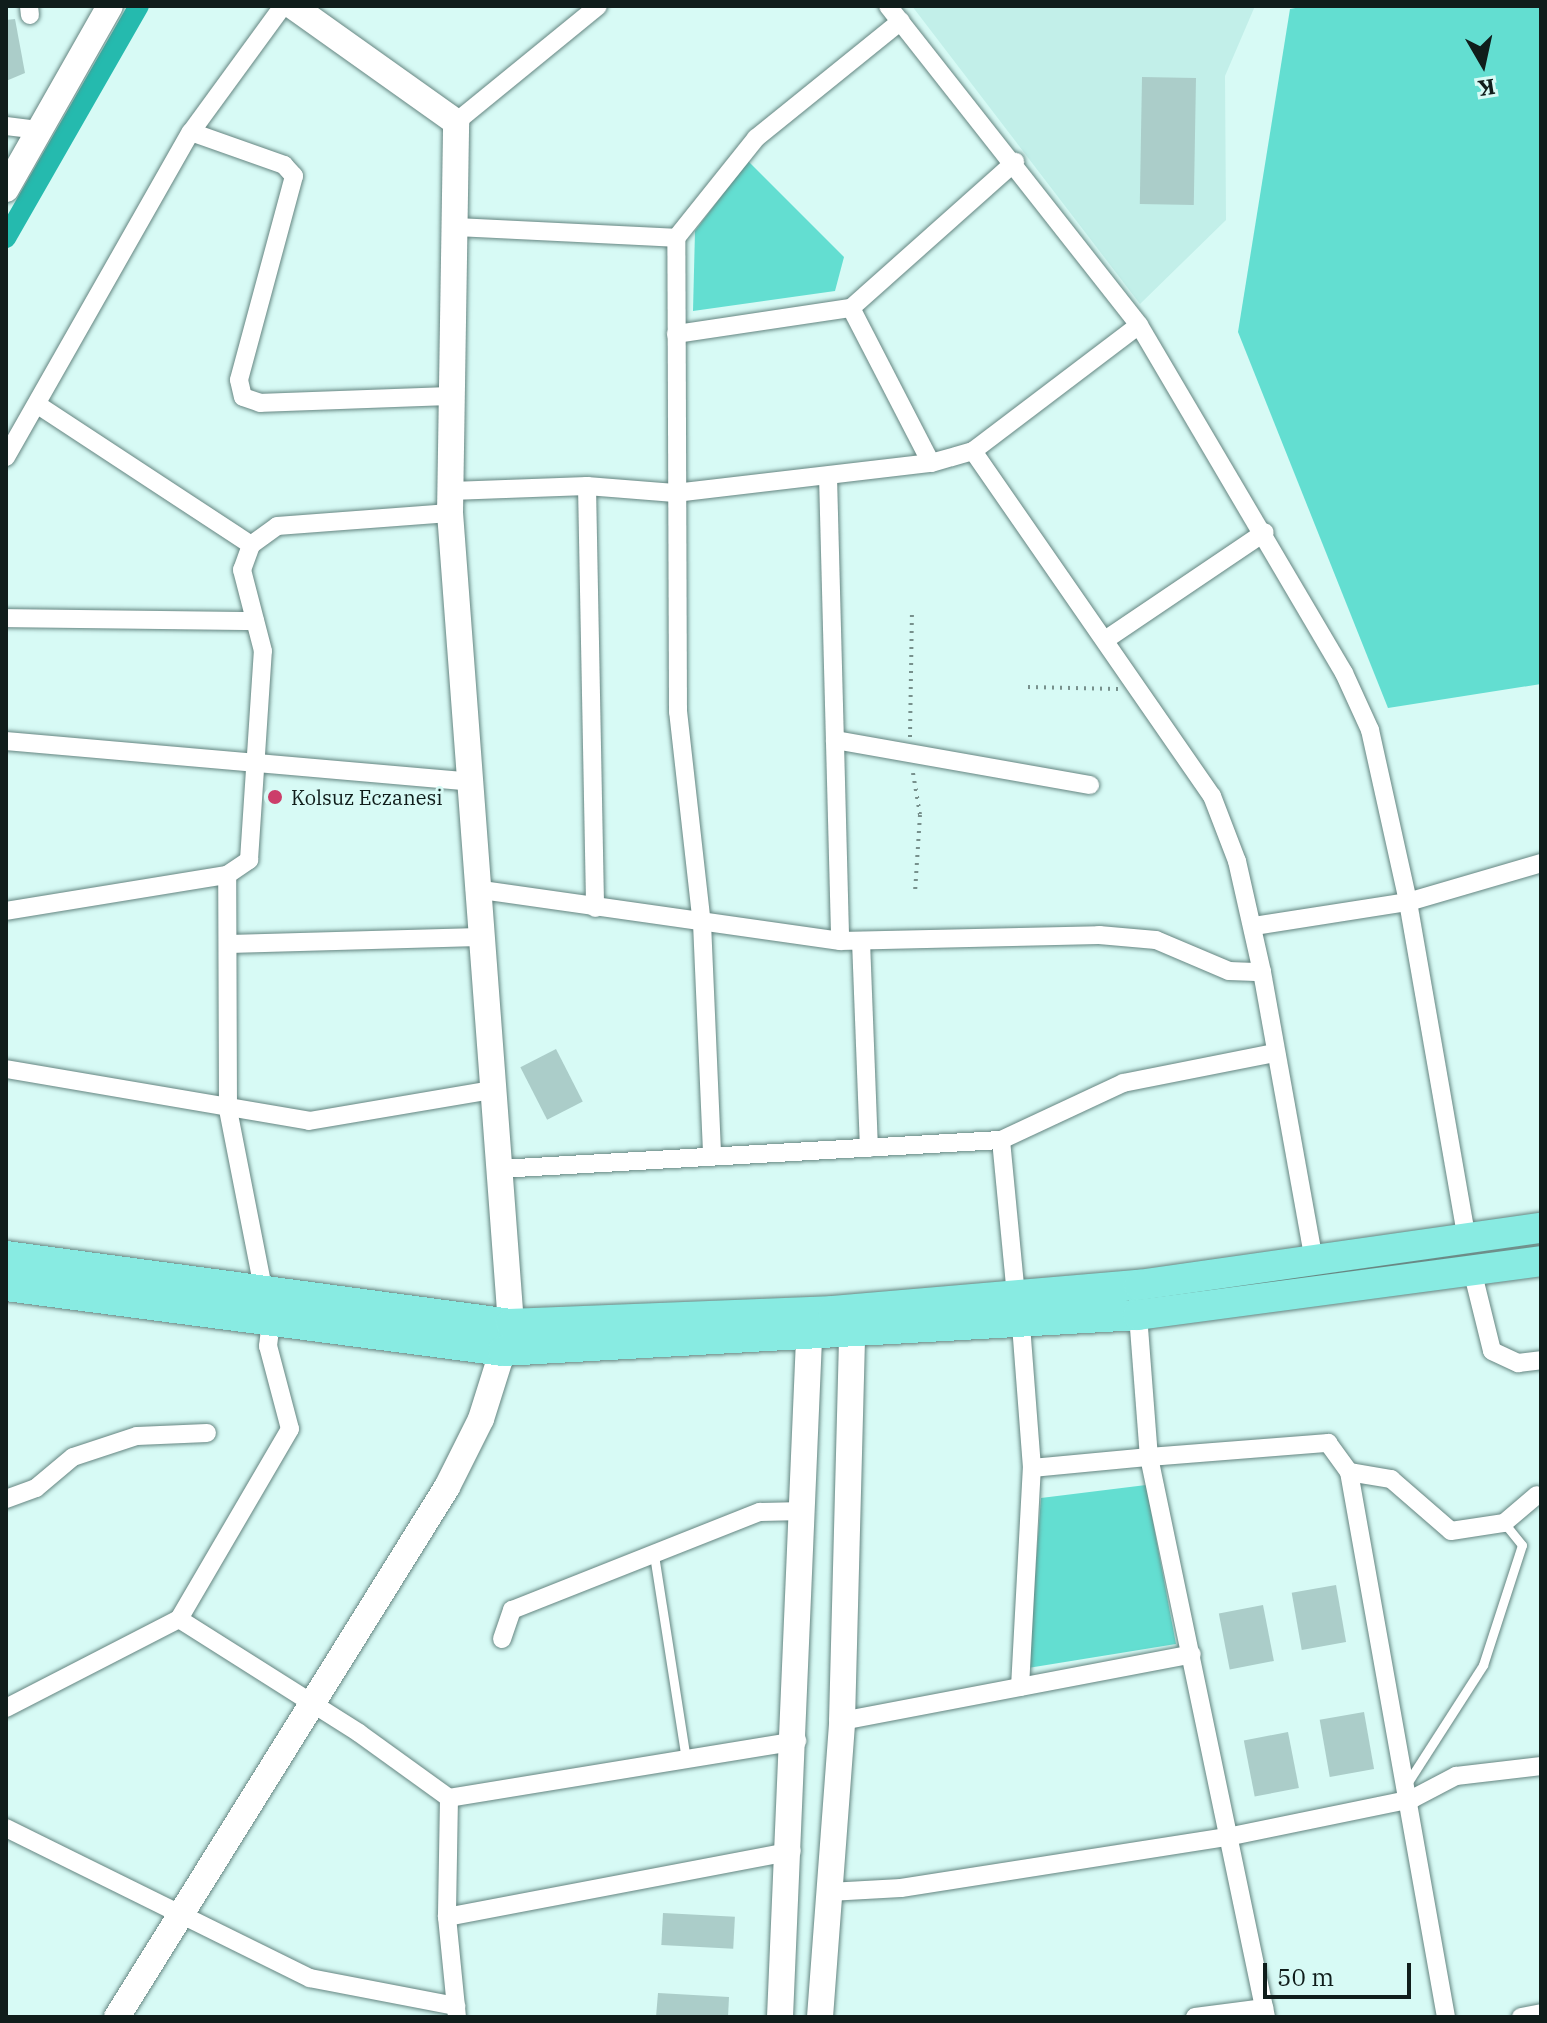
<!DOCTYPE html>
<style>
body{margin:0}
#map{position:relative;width:1547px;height:2023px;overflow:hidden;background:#d7faf5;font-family:"IBM Plex Serif",serif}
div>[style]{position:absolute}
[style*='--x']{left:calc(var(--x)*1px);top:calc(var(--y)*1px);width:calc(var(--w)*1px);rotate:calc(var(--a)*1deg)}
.built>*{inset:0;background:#c2efe9}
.green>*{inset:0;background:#63ded1}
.canal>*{height:20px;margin:-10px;padding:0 10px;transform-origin:10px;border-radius:10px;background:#25baae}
.building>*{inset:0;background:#abcdc9;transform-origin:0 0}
.path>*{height:4px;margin-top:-2px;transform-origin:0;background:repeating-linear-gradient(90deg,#77908c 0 2px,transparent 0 8px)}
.roads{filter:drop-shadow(0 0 2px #658581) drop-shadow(0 0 2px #658581)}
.lane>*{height:9px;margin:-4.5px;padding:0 4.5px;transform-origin:4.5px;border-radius:4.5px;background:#fff}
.street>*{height:18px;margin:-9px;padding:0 9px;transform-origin:9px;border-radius:9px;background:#fff}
.secondary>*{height:26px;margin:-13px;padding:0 13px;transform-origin:13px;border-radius:13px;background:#fff}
.primary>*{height:30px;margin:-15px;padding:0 15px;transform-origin:15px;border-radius:15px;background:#88ebe2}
.dots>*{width:22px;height:22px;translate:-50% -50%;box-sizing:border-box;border:4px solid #d7faf5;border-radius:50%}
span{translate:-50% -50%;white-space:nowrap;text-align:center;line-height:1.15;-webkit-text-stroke:6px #d7faf5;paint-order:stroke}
.poi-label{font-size:20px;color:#101d1b}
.left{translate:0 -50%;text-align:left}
.frame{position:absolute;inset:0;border:8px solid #101d1b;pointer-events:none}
.north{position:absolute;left:1443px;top:24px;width:80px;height:80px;-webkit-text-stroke:6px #d7faf5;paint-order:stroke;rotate:171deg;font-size:22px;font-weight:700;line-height:32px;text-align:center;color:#101d1b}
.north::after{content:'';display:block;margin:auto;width:28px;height:36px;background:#101d1b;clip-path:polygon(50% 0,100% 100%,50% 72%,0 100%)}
.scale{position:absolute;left:1263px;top:1963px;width:148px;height:36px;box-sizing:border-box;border:4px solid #101d1b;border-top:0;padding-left:10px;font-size:24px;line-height:28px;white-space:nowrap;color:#101d1b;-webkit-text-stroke:6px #d7faf5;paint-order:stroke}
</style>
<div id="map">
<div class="built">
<div style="clip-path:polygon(912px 6px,1255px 6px,1225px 76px,1226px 220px,1140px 304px)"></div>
</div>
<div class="green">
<div style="clip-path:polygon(1306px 6px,1541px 6px,1541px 684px,1388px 708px,1238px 332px,1290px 9px)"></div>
<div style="clip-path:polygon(748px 161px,844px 257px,835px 291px,693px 311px,695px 231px)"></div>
<div style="clip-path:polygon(1146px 1485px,1176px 1644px,1028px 1668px,1041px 1498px)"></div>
</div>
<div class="canal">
<div style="--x:6;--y:238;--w:267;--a:-60.2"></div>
</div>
<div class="building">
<div style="clip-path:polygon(15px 19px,25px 73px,6px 81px,6px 20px)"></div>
<div style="left:1142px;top:77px;width:54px;height:127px;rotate:1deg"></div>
<div style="left:556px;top:1049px;width:59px;height:40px;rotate:63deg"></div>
<div style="left:1336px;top:1585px;width:58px;height:45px;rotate:80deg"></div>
<div style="left:1263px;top:1605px;width:57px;height:45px;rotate:79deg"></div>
<div style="left:1364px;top:1712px;width:58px;height:45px;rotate:80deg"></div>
<div style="left:1288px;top:1732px;width:57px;height:45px;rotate:79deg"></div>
<div style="left:663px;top:1913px;width:72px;height:32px;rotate:3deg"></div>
<div style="clip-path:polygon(658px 1993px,729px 1997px,728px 2017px,656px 2017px)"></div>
</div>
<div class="path">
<div style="--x:1028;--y:687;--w:90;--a:1.3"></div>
<div style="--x:910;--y:737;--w:126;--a:-89.1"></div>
<div style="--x:913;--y:773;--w:43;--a:80.5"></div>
<div style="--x:920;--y:815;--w:78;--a:93.7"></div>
</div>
<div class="roads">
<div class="lane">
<div style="--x:654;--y:1555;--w:207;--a:81.1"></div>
<div style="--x:1408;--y:1782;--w:139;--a:-57.3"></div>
<div style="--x:1483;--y:1665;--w:126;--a:-72"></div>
<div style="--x:1522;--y:1545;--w:28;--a:-129"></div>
</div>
<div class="street">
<div style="--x:29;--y:6;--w:9;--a:84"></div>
<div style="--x:888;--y:6;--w:406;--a:51.8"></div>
<div style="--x:1139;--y:325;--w:404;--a:59.5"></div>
<div style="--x:1344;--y:673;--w:63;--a:65.5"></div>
<div style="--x:1370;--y:730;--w:176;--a:77.5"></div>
<div style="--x:1408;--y:902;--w:342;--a:80.1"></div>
<div style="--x:456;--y:122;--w:183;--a:-39.2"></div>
<div style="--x:6;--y:126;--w:34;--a:7"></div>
<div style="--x:191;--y:132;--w:99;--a:19.5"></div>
<div style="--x:284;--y:165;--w:15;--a:48"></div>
<div style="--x:294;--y:176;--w:211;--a:105.1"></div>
<div style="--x:239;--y:380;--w:17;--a:77"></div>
<div style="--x:243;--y:397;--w:18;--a:19"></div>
<div style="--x:260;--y:403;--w:194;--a:-2.1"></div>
<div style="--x:455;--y:227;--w:221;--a:2.8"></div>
<div style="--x:851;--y:308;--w:174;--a:62.7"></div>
<div style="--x:676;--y:334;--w:177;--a:-8.5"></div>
<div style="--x:851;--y:308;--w:220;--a:-41.7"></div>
<div style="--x:38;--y:405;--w:255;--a:33.3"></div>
<div style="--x:973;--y:451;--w:420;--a:55.3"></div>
<div style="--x:1212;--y:796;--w:70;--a:69"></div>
<div style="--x:1237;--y:861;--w:114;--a:77.3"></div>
<div style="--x:6;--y:457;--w:374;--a:-60.4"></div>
<div style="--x:191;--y:132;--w:156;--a:-53.9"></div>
<div style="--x:828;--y:476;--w:465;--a:88.5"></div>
<div style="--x:587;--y:486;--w:422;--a:88.9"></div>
<div style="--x:451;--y:491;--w:136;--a:-2.1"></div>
<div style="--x:587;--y:486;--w:88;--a:4.5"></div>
<div style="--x:675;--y:493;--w:258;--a:-6.7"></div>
<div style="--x:931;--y:463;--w:44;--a:-15.9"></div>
<div style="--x:973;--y:451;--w:208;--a:-37.2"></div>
<div style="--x:6;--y:618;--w:249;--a:0.7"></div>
<div style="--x:1108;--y:638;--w:189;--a:-34"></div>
<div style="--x:835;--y:740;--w:259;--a:10"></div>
<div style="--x:6;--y:741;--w:461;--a:5"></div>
<div style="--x:475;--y:889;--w:369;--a:8.1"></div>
<div style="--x:840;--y:941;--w:259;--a:-1.3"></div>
<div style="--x:1099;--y:935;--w:57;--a:5"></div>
<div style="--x:1156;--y:940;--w:79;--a:23"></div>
<div style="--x:1229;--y:971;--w:33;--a:2"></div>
<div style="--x:1262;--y:972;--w:294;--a:79.8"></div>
<div style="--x:6;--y:911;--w:224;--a:-9.3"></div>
<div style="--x:1254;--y:926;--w:156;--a:-8.9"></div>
<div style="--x:1408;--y:902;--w:139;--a:-16.3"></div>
<div style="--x:861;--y:941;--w:207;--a:87.8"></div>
<div style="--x:229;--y:944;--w:250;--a:-1.6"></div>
<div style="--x:6;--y:1069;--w:307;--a:9.7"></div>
<div style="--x:309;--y:1121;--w:186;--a:-9.6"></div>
<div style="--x:1001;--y:1140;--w:158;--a:84.5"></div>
<div style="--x:712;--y:1152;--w:227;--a:-92.5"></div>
<div style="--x:702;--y:925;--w:214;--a:-96.4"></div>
<div style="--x:678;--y:712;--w:474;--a:-90.2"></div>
<div style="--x:676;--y:238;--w:128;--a:-51.3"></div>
<div style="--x:756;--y:138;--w:186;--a:-38.9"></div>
<div style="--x:499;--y:1169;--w:503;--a:-3.31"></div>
<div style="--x:1001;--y:1140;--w:135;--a:-25"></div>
<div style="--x:1123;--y:1083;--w:155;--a:-11.2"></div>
<div style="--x:1472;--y:1270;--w:83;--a:76.1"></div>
<div style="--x:1492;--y:1351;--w:29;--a:25"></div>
<div style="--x:1518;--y:1363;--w:23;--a:-7"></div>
<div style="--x:264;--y:1293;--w:187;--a:-101.1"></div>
<div style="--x:228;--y:1109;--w:234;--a:-90.2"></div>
<div style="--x:227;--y:875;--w:27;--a:-34"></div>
<div style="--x:249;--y:860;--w:209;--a:-86.2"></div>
<div style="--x:263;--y:651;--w:84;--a:-104.5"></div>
<div style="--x:242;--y:570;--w:27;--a:-70"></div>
<div style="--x:251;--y:545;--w:32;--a:-36"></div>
<div style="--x:277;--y:526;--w:173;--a:-4.3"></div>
<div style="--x:1138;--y:1315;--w:142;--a:85.6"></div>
<div style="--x:1149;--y:1457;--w:180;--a:-4.5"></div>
<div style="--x:1328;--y:1443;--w:36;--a:54"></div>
<div style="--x:1349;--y:1472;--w:554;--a:79.91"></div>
<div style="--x:1032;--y:1468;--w:118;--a:-5.4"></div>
<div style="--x:1149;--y:1457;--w:572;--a:78.2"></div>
<div style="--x:1349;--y:1472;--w:43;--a:9.5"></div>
<div style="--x:1391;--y:1479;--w:79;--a:40.9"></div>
<div style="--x:1451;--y:1531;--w:54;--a:-8.6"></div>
<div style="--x:1504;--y:1523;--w:43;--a:-40.3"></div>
<div style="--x:6;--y:1499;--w:32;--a:-20"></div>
<div style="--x:36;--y:1488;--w:48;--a:-40"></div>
<div style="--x:73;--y:1457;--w:67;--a:-18.2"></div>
<div style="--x:137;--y:1436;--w:70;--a:-2.5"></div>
<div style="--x:179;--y:1619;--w:220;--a:-59.7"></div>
<div style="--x:290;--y:1429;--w:86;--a:-104.8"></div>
<div style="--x:268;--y:1346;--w:25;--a:-83"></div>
<div style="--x:502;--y:1639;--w:31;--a:-71"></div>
<div style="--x:512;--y:1610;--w:267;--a:-21.6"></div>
<div style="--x:760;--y:1512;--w:44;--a:-1.3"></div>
<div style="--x:1020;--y:1687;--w:219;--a:-86.9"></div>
<div style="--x:1032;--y:1468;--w:144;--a:-94.4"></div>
<div style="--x:6;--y:1708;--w:195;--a:-27.2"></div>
<div style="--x:179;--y:1619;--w:213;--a:32.3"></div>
<div style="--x:359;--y:1733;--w:111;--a:35.8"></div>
<div style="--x:449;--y:1798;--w:119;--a:91"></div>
<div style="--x:447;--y:1917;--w:100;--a:84.3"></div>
<div style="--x:842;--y:1721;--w:356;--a:-10.8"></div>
<div style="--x:449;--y:1798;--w:353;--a:-9.3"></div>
<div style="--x:6;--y:1828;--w:339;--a:26.3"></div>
<div style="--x:310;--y:1978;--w:149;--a:10.9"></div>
<div style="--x:829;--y:1892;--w:72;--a:-3.2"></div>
<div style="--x:901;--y:1888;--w:335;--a:-8.9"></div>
<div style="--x:1232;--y:1836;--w:184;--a:-11.6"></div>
<div style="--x:1412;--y:1799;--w:50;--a:-27.6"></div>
<div style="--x:1456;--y:1776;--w:86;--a:-6.7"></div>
<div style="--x:447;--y:1917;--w:351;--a:-10.8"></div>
<div style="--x:1195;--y:2017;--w:70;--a:-7.4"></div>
<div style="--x:1521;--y:2017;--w:20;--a:-11"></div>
</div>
<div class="secondary">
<div style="--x:6;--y:189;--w:210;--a:-60.4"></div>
<div style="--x:117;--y:2017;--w:624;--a:-58.09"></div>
<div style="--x:447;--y:1487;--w:76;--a:-63.4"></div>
<div style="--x:481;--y:1419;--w:100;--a:-72.5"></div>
<div style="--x:511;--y:1324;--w:813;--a:-94.3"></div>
<div style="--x:450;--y:513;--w:391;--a:-89.1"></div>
<div style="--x:456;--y:122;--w:200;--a:-144.6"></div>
<div style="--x:780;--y:2017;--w:679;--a:-87.55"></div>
<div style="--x:820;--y:2017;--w:297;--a:-85.7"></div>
<div style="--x:842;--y:1721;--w:384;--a:-88.5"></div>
</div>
<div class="primary">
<div style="--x:6;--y:1256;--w:510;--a:7.67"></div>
<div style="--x:511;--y:1324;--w:322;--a:-2.3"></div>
<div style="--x:833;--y:1311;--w:307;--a:-4.9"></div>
<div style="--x:1139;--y:1285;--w:406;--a:-8.1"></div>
<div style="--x:6;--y:1286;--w:501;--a:7.45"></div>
<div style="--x:503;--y:1351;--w:636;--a:-3.24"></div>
<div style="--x:1138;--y:1315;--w:407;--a:-7.6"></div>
</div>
</div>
<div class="dots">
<div style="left:275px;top:797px;background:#cc3e6a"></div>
</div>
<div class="poi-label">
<span class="left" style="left:291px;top:797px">Kolsuz Eczanesi</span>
</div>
<div class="frame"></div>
<div class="north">K</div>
<div class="scale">50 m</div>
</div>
